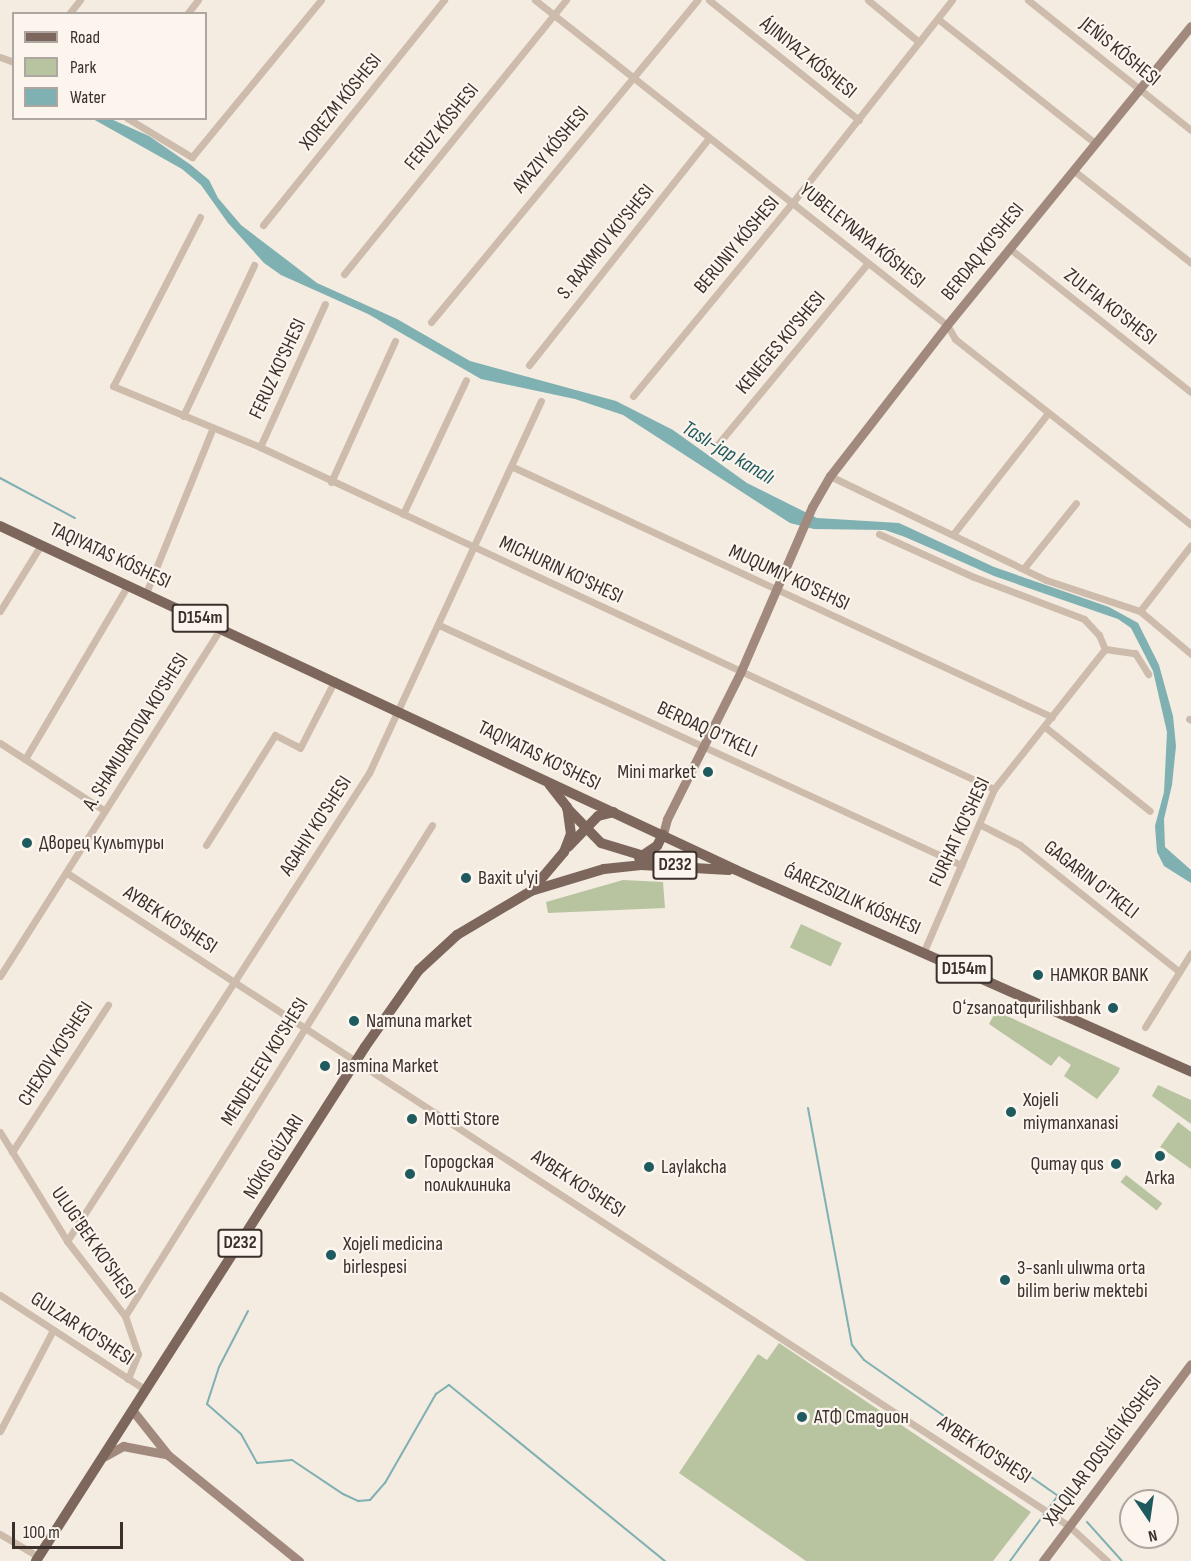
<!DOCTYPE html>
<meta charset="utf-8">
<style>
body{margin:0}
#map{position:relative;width:1191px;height:1561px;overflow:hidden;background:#f4ebe1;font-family:"Sofia Sans Condensed",sans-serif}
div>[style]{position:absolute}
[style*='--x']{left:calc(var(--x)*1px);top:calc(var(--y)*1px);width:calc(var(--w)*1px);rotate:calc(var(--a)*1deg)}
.green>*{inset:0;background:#b8c4a0;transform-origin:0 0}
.water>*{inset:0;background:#7fb0b2}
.stream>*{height:2px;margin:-1px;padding:0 1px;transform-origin:1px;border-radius:1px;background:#7fb0b2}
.street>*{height:7px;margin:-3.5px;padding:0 3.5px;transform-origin:3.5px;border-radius:3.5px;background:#cdbbac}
.secondary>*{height:9px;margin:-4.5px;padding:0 4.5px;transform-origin:4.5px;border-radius:4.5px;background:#a18a7d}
.primary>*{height:10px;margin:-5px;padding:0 5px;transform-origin:5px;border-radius:5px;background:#7d675c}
.dots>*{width:16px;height:16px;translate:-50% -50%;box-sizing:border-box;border:3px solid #fbf5ee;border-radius:50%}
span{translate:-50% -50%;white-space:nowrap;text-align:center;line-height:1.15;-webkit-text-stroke:4.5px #fbf5ee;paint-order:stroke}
.shield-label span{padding:2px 4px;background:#fbf5ee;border:2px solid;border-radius:4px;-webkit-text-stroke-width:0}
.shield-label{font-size:18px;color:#3b302b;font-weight:700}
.street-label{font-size:20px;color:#3b302b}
.poi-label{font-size:20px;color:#3b302b}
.right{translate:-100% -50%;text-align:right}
.left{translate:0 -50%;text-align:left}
.water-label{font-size:21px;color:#1f5a5e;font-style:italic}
.legend{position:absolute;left:12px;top:12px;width:195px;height:108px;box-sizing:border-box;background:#fbf5ee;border:2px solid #aea6a0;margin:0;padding:8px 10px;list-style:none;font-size:18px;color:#3b302b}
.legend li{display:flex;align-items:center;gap:12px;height:30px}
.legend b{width:30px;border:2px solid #aea6a0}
.north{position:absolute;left:1119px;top:1489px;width:60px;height:60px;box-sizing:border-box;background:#fbf5ee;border:2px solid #aea6a0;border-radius:50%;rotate:167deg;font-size:16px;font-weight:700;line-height:24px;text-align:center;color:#3b302b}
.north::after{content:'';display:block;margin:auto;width:21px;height:27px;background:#1f5a5e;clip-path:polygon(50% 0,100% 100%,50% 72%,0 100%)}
.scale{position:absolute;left:12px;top:1522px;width:111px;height:27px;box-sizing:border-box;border:3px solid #3b302b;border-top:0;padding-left:8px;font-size:18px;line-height:21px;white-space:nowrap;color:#3b302b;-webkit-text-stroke:4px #fbf5ee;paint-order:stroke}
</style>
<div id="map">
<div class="green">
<div style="clip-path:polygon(623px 880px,663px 882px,665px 908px,548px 913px,546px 902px)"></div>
<div style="left:801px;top:924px;width:45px;height:26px;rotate:25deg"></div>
<div style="clip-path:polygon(996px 1011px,1120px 1068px,1118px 1073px,1097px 1099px,1064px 1076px,1071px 1065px,1059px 1056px,1051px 1066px,989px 1024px)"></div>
<div style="clip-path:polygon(1158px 1085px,1191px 1100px,1191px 1124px,1152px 1096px)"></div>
<div style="clip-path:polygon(1178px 1122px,1191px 1132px,1191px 1169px,1160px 1147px)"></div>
<div style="left:1126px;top:1175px;width:46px;height:9px;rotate:38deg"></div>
<div style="clip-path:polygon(779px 1343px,1031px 1512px,993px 1561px,806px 1561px,679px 1473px,758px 1354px,767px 1360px)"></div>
</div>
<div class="water">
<div style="clip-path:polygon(93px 119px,111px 119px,149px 136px,191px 165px,209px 180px,218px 198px,241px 225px,317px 283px,397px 319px,470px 361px,616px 401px,673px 430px,747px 483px,817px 518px,899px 523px,994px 567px,1109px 607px,1138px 623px,1159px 665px,1173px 716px,1176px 746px,1172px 785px,1164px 819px,1165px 847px,1191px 870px,1191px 883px,1164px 866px,1157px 852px,1155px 826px,1164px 792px,1167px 732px,1153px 671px,1131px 628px,1118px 619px,994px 576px,905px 537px,885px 530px,814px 529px,790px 523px,623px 415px,575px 399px,481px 379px,368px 314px,281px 275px,264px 263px,228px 223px,201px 185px,182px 169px)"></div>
</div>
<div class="stream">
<div style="--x:0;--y:478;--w:85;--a:28.1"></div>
<div style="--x:808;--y:1108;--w:241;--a:79.5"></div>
<div style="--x:852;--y:1345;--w:19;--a:51"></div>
<div style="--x:864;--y:1360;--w:248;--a:35"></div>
<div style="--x:248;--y:1311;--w:63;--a:117.4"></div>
<div style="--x:219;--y:1367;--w:39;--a:108"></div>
<div style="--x:207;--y:1404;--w:45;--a:41.4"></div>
<div style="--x:241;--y:1434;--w:33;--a:61"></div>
<div style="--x:257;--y:1463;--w:35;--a:-5"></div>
<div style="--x:292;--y:1460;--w:61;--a:33.7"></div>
<div style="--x:343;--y:1494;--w:17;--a:25"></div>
<div style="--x:358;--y:1501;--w:12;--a:-5"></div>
<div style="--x:370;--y:1500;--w:23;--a:-49"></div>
<div style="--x:385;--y:1483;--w:103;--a:-60.2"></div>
<div style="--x:436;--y:1394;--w:16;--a:-35"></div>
<div style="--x:449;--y:1385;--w:279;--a:39.2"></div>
<div style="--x:1087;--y:1522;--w:52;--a:48.1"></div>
<div style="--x:1010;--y:1561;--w:83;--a:-53.8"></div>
</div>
<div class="street">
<div style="--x:535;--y:0;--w:525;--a:38.27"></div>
<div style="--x:947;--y:325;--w:16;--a:60"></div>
<div style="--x:955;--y:339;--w:300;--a:38.2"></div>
<div style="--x:709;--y:0;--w:192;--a:38.7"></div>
<div style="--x:868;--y:0;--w:66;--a:39.5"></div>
<div style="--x:1028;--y:0;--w:208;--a:38.6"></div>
<div style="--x:69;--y:14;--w:18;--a:-52"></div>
<div style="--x:187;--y:14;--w:18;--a:-52"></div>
<div style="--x:938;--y:19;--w:200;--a:38.3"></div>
<div style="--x:0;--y:57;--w:15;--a:20"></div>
<div style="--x:127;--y:118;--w:76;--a:31"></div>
<div style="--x:192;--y:157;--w:203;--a:-50.6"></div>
<div style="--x:1073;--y:170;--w:150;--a:38.2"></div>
<div style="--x:200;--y:217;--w:190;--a:117.2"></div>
<div style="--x:113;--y:386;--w:159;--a:22.5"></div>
<div style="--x:260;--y:447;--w:810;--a:24.98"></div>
<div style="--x:263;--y:225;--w:289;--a:-51.2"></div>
<div style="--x:1009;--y:248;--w:232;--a:38.4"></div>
<div style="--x:344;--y:274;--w:353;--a:-51"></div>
<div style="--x:431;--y:322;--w:418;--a:-50.4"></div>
<div style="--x:529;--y:365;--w:288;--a:-51.6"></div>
<div style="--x:633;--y:396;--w:251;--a:-50.5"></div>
<div style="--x:793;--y:202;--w:257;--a:-51.8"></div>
<div style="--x:183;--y:416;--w:167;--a:-64.8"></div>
<div style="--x:718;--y:444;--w:235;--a:-50.4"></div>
<div style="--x:260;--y:447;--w:157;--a:-65.6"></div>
<div style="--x:513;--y:467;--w:594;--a:24.88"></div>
<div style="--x:830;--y:476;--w:240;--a:25.7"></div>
<div style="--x:1046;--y:580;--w:99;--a:18.3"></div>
<div style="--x:1140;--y:611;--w:67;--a:40.1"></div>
<div style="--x:331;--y:482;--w:155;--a:-65.6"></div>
<div style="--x:403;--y:514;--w:148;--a:-64.8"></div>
<div style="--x:954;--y:533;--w:152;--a:-51.9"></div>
<div style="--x:879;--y:534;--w:104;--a:24.4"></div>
<div style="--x:974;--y:577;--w:118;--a:20.9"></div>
<div style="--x:1084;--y:619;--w:22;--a:47"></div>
<div style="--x:1099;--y:635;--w:15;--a:67"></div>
<div style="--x:1024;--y:568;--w:83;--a:-51.3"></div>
<div style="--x:146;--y:593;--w:176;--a:-68"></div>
<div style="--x:0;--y:611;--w:78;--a:-58.2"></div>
<div style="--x:1140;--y:611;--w:83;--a:-52.3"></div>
<div style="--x:439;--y:625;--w:575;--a:24.69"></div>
<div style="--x:1105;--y:649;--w:30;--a:8"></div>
<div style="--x:1135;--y:653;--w:25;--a:58"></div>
<div style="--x:1189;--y:719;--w:2;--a:27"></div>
<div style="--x:1045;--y:727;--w:134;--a:38.7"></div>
<div style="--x:0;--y:743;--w:125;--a:32.9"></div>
<div style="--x:25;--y:759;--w:202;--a:-59.4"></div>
<div style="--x:979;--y:824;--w:46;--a:27.1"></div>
<div style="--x:1020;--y:845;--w:201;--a:38.5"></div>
<div style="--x:206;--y:845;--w:130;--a:-57.9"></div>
<div style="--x:275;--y:735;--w:28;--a:27"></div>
<div style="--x:300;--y:748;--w:76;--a:-62.8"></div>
<div style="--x:67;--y:873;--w:1196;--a:33.09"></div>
<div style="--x:1069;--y:1526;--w:52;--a:42.6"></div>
<div style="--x:924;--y:951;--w:176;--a:-66.6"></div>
<div style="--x:994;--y:789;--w:179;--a:-51.6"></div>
<div style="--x:0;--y:976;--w:412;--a:-57.6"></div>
<div style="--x:1145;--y:1027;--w:87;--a:-58.1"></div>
<div style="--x:0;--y:1132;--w:128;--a:58.4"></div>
<div style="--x:67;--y:1241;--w:95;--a:52.3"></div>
<div style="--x:125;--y:1316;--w:40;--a:71.1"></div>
<div style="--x:138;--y:1354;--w:27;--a:112"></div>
<div style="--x:12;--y:1152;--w:176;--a:-56.9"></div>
<div style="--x:67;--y:1241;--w:557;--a:-57.17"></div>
<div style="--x:369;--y:773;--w:410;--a:-65.2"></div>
<div style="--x:0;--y:1295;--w:174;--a:33.1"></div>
<div style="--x:125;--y:1316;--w:579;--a:-57.98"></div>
<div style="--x:0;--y:1431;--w:114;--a:-62.3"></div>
<div style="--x:0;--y:1534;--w:45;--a:30.5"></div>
</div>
<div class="secondary">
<div style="--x:663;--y:834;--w:16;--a:-75"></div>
<div style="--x:667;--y:819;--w:165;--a:-63.4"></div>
<div style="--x:741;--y:671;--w:179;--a:-66.6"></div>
<div style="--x:812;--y:507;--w:36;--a:-60"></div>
<div style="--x:830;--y:476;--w:191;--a:-52.2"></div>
<div style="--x:947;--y:325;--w:386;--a:-50.8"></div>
<div style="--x:133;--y:1411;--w:56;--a:51.5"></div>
<div style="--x:168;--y:1455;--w:169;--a:39"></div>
<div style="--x:105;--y:1456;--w:21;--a:-29"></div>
<div style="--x:123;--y:1446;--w:43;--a:10.8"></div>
<div style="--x:1043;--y:1561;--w:246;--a:-53.1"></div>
</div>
<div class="primary">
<div style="--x:0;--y:526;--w:812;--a:25.05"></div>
<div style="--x:736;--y:870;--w:498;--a:23.9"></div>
<div style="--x:567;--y:808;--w:49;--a:45.8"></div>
<div style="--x:601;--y:843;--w:59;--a:16.9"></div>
<div style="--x:568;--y:847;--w:43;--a:-45.9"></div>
<div style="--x:598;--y:816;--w:16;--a:-14"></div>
<div style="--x:639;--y:858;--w:22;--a:-34"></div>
<div style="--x:657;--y:846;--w:13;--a:-63"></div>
<div style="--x:531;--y:891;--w:51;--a:-49.8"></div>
<div style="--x:564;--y:852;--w:19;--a:-69"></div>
<div style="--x:571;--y:834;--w:27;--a:-98"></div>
<div style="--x:567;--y:807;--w:29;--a:-128"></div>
<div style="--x:36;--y:1561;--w:610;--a:-57.38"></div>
<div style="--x:365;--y:1047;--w:94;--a:-55"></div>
<div style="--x:419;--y:970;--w:52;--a:-42.6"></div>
<div style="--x:457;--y:935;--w:86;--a:-30.7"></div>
<div style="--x:531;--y:891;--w:76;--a:-16.8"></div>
<div style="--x:604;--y:869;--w:37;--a:-6"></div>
<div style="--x:641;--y:865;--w:88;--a:3.3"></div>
</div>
<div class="dots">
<div style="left:708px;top:772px;background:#1f5a5e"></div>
<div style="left:27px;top:843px;background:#1f5a5e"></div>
<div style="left:466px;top:878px;background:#1f5a5e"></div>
<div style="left:1038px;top:975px;background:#1f5a5e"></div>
<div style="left:1113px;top:1008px;background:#1f5a5e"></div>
<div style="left:354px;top:1021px;background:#1f5a5e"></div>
<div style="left:325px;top:1066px;background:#1f5a5e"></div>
<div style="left:1011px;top:1112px;background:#1f5a5e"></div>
<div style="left:412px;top:1119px;background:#1f5a5e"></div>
<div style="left:1160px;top:1156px;background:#1f5a5e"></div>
<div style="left:1116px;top:1164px;background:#1f5a5e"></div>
<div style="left:649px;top:1167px;background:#1f5a5e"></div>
<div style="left:410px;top:1174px;background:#1f5a5e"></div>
<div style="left:331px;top:1255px;background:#1f5a5e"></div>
<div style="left:1005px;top:1280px;background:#1f5a5e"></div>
<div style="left:802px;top:1417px;background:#1f5a5e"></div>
</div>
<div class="shield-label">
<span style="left:200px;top:618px">D154m</span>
<span style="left:675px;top:865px">D232</span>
<span style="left:964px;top:969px">D154m</span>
<span style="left:240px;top:1243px">D232</span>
</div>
<div class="street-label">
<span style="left:1120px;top:52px;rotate:39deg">JEŃIS KÓSHESI</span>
<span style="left:808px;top:58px;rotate:39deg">ÁJINIYAZ KÓSHESI</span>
<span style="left:341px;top:102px;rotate:-51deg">XOREZM KÓSHESI</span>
<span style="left:442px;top:127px;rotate:-51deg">FERUZ KÓSHESI</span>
<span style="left:551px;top:150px;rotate:-50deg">AYAZIY KÓSHESI</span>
<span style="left:862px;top:236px;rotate:39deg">YUBELEYNAYA KÓSHESI</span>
<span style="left:606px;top:242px;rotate:-51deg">S. RAXIMOV KO'SHESI</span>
<span style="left:737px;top:245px;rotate:-50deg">BERUNIY KÓSHESI</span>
<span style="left:983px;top:252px;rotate:-51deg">BERDAQ KO'SHESI</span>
<span style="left:1110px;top:307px;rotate:38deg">ZULFIA KO'SHESI</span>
<span style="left:781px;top:343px;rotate:-50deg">KENEGES KO'SHESI</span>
<span style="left:278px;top:369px;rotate:-65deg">FERUZ KO'SHESI</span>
<span style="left:110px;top:556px;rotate:25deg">TAQIYATAS KÓSHESI</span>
<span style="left:561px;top:570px;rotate:25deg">MICHURIN KO'SHESI</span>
<span style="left:789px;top:578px;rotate:25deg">MUQUMIY KO'SEHSI</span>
<span style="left:707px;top:730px;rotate:25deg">BERDAQ O'TKELI</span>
<span style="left:136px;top:732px;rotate:-58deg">A. SHAMURATOVA KO'SHESI</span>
<span style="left:539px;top:756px;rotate:26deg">TAQIYATAS KO'SHESI</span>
<span style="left:316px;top:826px;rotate:-57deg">AGAHIY KO'SHESI</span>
<span style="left:960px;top:832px;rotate:-65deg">FURHAT KO'SHESI</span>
<span style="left:1091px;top:880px;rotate:38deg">GAGARIN O'TKELI</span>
<span style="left:852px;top:900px;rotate:24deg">ǴAREZSIZLIK KÓSHESI</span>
<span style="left:170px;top:920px;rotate:33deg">AYBEK KO'SHESI</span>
<span style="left:56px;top:1054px;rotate:-57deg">CHEXOV KO'SHESI</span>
<span style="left:265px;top:1062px;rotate:-58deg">MENDELEEV KO'SHESI</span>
<span style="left:274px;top:1157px;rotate:-58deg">NÓKIS GÚZARI</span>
<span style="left:578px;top:1184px;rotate:33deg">AYBEK KO'SHESI</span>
<span style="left:93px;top:1243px;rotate:55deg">ULUG'BEK KO'SHESI</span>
<span style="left:82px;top:1329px;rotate:33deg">GULZAR KO'SHESI</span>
<span style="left:984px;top:1450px;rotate:33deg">AYBEK KO'SHESI</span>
<span style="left:1103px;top:1451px;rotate:-53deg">XALQILAR DOSLIǴI KÓSHESI</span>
</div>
<div class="poi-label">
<span class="right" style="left:696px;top:772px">Mini market</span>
<span class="left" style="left:39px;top:843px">Дворец Культуры</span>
<span class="left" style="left:478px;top:878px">Baxit u'yi</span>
<span class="left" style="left:1050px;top:975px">HAMKOR BANK</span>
<span class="right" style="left:1101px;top:1008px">Oʻzsanoatqurilishbank</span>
<span class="left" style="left:366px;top:1021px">Namuna market</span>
<span class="left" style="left:337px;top:1066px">Jasmina Market</span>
<span class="left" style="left:1023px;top:1112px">Xojeli<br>miymanxanasi</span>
<span class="left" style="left:424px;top:1119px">Motti Store</span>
<span class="left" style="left:424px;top:1174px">Городская<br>поликлиника</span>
<span class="right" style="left:1104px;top:1164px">Qumay qus</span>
<span class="left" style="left:661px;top:1167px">Laylakcha</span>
<span style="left:1160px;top:1178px">Arka</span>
<span class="left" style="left:343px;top:1256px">Xojeli medicina<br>birlespesi</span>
<span class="left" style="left:1017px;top:1280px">3-sanlı ulıwma orta<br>bilim beriw mektebi</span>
<span class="left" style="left:814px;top:1417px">АТФ Стадион</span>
</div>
<div class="water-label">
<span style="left:728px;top:453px;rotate:31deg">Taslı-jap kanalı</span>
</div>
<ul class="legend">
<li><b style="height:8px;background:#7d675c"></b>Road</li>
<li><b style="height:16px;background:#b8c4a0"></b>Park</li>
<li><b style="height:16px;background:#7fb0b2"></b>Water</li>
</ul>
<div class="north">N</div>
<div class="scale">100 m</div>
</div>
